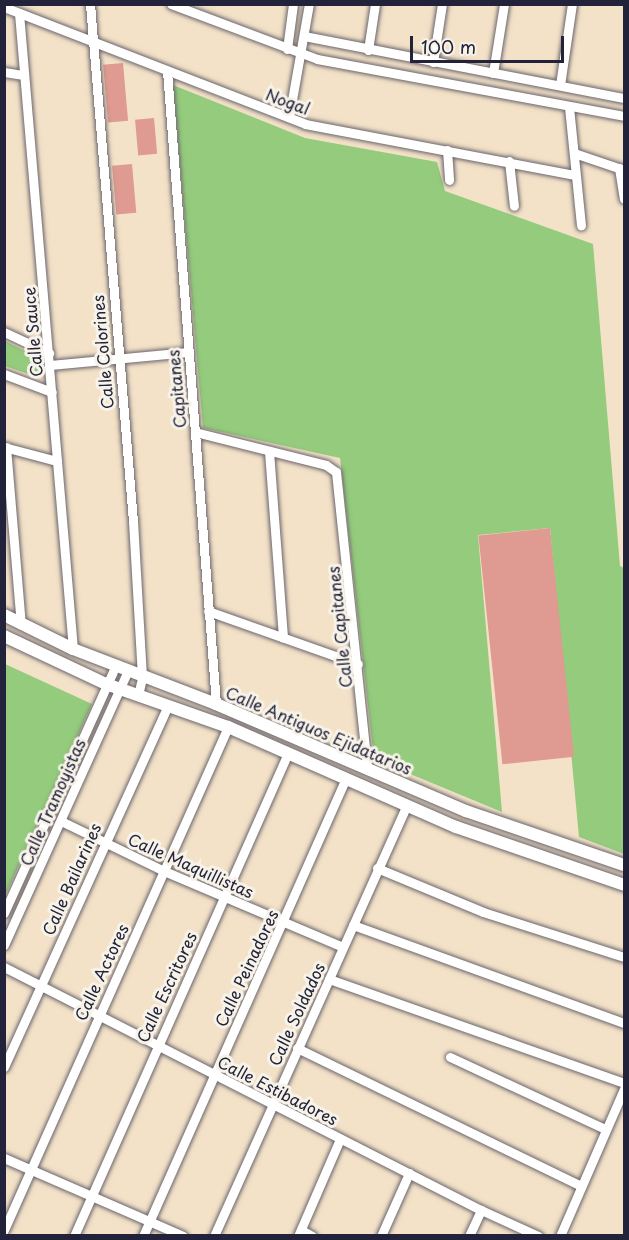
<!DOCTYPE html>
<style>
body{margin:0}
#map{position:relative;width:629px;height:1240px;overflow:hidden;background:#f3e2c8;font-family:"Playpen Sans",sans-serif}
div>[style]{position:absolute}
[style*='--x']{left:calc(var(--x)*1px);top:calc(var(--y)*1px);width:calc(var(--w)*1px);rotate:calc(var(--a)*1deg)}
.green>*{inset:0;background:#94cb7d}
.building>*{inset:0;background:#df9a91;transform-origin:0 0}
.roads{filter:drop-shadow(0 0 2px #6b656c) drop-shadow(0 0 2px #6b656c)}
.minor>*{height:9px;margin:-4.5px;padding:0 4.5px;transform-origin:4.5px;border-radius:4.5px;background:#fff}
.tertiary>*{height:12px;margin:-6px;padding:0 6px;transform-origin:6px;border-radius:6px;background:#fff}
span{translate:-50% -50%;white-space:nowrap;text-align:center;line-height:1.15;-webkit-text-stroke:6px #f7f3e8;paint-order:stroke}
.street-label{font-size:16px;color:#22223b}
.frame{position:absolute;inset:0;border:6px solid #22223b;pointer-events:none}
.scale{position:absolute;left:410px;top:36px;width:154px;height:27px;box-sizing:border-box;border:3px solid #22223b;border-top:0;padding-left:8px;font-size:18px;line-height:21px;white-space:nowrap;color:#22223b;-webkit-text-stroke:4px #f7f3e8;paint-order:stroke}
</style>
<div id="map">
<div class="green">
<div style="clip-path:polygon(173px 85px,305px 138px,437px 162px,445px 191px,593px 244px,620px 566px,624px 568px,624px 854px,579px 837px,550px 528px,478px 535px,502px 812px,374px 759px,340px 458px,203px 428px)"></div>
<div style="clip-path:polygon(5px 341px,29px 353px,40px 364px,40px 378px,5px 366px)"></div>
<div style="clip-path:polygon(5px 664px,92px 704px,5px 896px)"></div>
</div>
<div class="building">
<div style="left:123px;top:63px;width:58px;height:20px;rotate:85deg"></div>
<div style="left:154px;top:118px;width:36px;height:19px;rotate:85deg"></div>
<div style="left:132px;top:164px;width:49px;height:20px;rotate:85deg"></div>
<div style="left:550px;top:528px;width:230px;height:72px;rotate:84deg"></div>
</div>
<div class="roads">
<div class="minor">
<div style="--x:90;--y:4;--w:519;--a:85.25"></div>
<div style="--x:133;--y:521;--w:157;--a:86.7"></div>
<div style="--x:142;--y:678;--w:18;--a:103"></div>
<div style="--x:171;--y:4;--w:156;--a:20.6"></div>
<div style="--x:317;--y:59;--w:312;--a:10.5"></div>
<div style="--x:4;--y:7;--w:323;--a:21.2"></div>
<div style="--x:305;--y:124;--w:275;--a:10.7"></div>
<div style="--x:19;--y:13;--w:638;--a:85.15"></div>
<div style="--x:304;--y:36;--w:326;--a:11"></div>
<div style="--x:287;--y:49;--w:45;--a:-82.4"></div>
<div style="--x:368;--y:50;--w:47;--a:-81.3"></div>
<div style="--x:433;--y:62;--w:59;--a:-81.2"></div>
<div style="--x:167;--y:71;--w:635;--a:85.57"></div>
<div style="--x:4;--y:72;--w:20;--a:9"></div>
<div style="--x:493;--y:73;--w:70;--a:-80.9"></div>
<div style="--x:560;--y:85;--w:82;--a:-81.6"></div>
<div style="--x:569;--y:107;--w:119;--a:84.2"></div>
<div style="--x:289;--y:117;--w:115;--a:-80"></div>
<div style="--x:447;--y:150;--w:30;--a:86"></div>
<div style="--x:574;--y:153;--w:53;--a:18.8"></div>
<div style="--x:509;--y:161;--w:45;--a:83.7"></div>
<div style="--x:619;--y:168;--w:31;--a:81"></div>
<div style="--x:4;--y:332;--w:50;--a:25"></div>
<div style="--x:50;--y:365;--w:139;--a:-5.4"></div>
<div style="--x:4;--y:374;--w:51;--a:20.6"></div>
<div style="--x:195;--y:432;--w:135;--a:14.1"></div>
<div style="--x:326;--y:465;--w:12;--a:35"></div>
<div style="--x:336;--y:472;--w:299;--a:84"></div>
<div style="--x:4;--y:447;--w:55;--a:14.8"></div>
<div style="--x:6;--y:447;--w:178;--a:85.2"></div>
<div style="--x:269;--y:451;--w:187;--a:85.7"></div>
<div style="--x:208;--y:611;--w:159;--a:19.5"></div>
<div style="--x:61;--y:821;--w:114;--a:25.9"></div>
<div style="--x:164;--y:871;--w:194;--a:23"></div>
<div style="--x:377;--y:868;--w:115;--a:22.5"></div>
<div style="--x:483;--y:912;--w:148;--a:17.7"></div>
<div style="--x:4;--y:913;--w:270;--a:-65.7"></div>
<div style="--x:353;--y:925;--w:288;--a:19.9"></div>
<div style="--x:4;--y:945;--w:299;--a:-65.7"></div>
<div style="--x:4;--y:967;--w:535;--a:27"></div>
<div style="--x:481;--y:1210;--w:63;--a:24.5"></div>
<div style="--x:329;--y:979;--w:313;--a:19.4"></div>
<div style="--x:297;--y:1048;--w:316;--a:25.9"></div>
<div style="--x:450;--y:1057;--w:171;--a:24.9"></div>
<div style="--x:4;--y:1067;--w:397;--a:-65.6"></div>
<div style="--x:4;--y:1158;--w:195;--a:23.5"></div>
<div style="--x:4;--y:1230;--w:551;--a:-66"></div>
<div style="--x:301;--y:1230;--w:13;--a:29"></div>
<div style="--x:74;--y:1236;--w:528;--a:-66.1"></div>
<div style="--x:143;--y:1236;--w:501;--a:-66.1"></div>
<div style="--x:214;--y:1236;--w:471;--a:-65.9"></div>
<div style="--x:298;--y:1236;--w:106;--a:-66.6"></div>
<div style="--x:381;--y:1236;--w:69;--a:-66"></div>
<div style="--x:469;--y:1236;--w:29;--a:-65"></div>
<div style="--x:560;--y:1236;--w:160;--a:-66.5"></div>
</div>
<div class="tertiary">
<div style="--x:4;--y:615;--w:77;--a:26.2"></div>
<div style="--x:73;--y:649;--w:153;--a:21"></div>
<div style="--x:216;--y:704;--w:272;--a:23.2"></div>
<div style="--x:466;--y:811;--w:167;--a:18.9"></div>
<div style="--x:4;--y:636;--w:113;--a:25.2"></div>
<div style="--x:106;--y:684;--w:129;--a:19.4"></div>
<div style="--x:228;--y:727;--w:249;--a:23.7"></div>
<div style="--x:456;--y:827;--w:178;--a:19"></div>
</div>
</div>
<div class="street-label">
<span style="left:288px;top:101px;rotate:21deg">Nogal</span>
<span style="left:32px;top:332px;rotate:-95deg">Calle Sauce</span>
<span style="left:102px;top:352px;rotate:-95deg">Calle Colorines</span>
<span style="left:176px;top:389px;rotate:-95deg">Capitanes</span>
<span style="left:339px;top:627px;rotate:-96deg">Calle Capitanes</span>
<span style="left:319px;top:730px;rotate:23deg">Calle Antiguos Ejidatarios</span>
<span style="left:52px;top:802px;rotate:-66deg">Calle Tramoyistas</span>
<span style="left:191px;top:865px;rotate:24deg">Calle Maquillistas</span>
<span style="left:71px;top:879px;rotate:-66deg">Calle Bailarines</span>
<span style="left:246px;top:968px;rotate:-65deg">Calle Peinadores</span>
<span style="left:101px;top:972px;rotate:-65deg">Calle Actores</span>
<span style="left:166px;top:987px;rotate:-65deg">Calle Escritores</span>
<span style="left:296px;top:1014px;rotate:-65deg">Calle Soldados</span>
<span style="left:278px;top:1090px;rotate:27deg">Calle Estibadores</span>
</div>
<div class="frame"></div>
<div class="scale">100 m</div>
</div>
